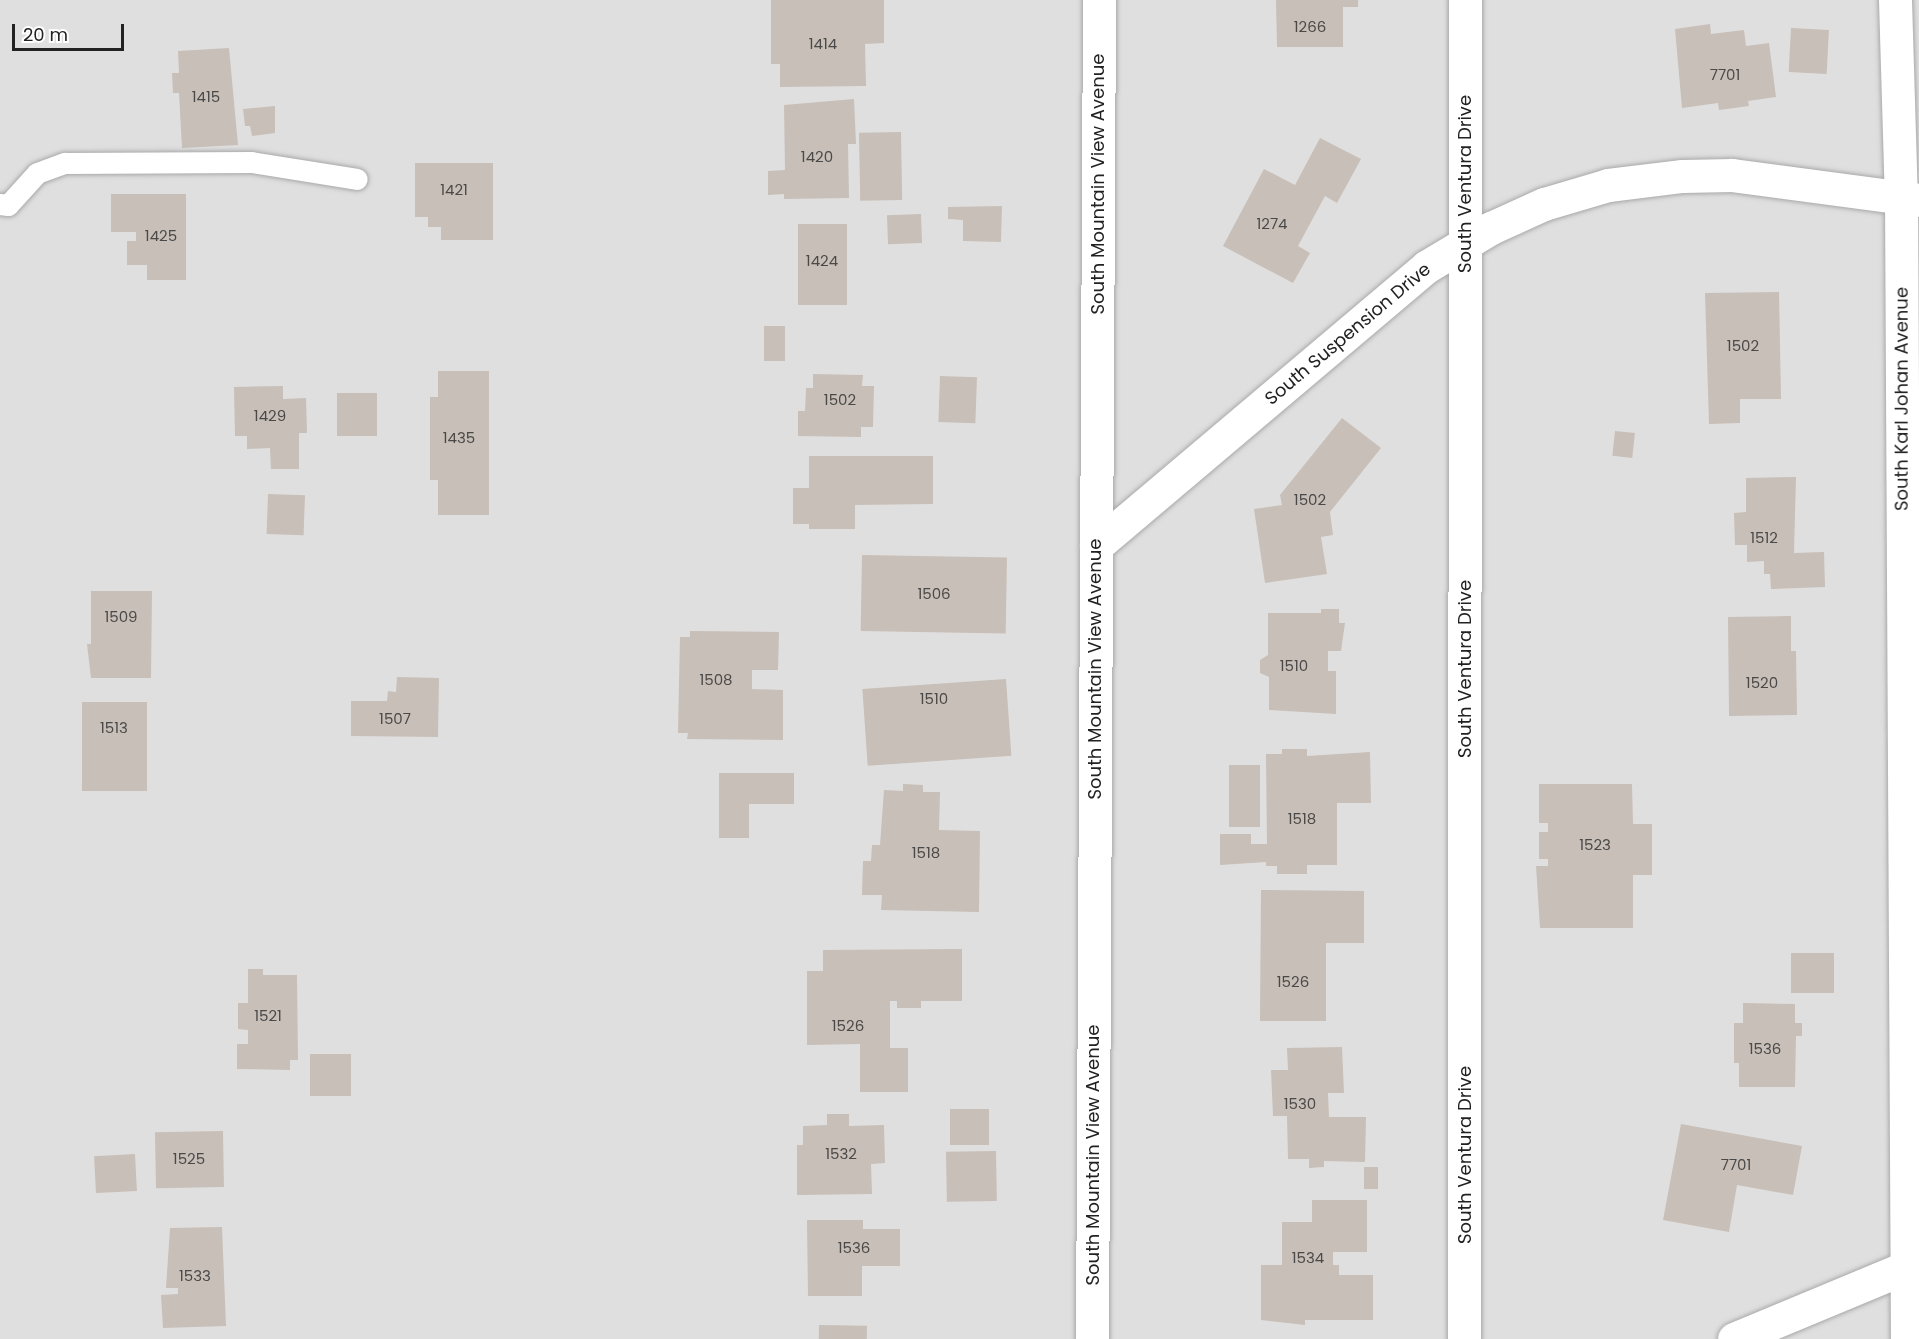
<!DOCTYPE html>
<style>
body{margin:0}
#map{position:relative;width:1919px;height:1339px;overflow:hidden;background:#f2efe9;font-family:Poppins,sans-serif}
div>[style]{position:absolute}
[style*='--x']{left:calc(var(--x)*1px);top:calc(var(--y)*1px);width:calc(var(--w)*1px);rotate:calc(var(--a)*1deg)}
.residential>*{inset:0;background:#e0dfdf;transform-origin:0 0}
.building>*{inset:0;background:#c7bfb8;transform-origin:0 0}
.roads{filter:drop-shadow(0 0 2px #a9a9a9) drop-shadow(0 0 2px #a9a9a9)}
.service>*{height:21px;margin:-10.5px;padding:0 10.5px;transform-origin:10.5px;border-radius:10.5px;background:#fff}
.minor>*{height:33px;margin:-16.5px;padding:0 16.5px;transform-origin:16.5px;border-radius:16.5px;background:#fff}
span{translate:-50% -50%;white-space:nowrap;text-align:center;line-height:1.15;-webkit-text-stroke:4.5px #fff;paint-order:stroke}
.number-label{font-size:15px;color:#4b4948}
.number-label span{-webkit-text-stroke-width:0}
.street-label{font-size:18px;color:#222}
.scale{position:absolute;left:12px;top:24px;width:112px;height:27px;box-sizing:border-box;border:3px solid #222;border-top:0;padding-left:8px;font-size:18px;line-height:21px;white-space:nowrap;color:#222;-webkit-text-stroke:4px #fff;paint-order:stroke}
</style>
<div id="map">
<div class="residential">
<div style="left:0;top:0;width:1919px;height:1339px"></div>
</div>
<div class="building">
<div style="clip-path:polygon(771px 0,884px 0,884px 43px,865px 44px,866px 86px,780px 87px,780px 64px,771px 64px)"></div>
<div style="clip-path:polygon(1276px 0,1358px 0,1358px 7px,1343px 7px,1343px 47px,1277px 47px)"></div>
<div style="clip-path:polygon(1710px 24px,1711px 34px,1744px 30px,1746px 46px,1769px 43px,1776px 97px,1748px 101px,1749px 106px,1719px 110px,1718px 103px,1682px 108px,1675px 29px)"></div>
<div style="left:1791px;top:28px;width:38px;height:44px;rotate:3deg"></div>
<div style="clip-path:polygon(229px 48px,238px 145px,182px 148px,179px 93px,173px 93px,172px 73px,179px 73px,178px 51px)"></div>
<div style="clip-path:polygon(854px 99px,856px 144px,848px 144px,849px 198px,784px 199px,784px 194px,768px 195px,768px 171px,785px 170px,784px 105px)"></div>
<div style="clip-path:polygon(275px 106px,275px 133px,252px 136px,250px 126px,245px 126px,243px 109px)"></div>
<div style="left:901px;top:132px;width:68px;height:42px;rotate:89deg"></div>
<div style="clip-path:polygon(1320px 138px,1361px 159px,1337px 203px,1325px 196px,1298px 246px,1310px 253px,1293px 283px,1223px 246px,1264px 169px,1295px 185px)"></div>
<div style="clip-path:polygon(415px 163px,493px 163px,493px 240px,441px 240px,441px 227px,428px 227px,428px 217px,415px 217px)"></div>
<div style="clip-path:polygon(111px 194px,186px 194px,186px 280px,147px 280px,147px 265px,127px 265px,127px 241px,136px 241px,136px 232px,111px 232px)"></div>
<div style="clip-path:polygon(1002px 206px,1001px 242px,963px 241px,963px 220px,948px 219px,948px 207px)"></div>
<div style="left:921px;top:214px;width:29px;height:34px;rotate:88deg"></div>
<div style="left:798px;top:224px;width:49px;height:81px"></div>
<div style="clip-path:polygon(1779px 292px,1781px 399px,1740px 399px,1740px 423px,1709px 424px,1705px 293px)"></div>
<div style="left:785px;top:326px;width:35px;height:21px;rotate:90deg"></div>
<div style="clip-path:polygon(438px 371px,489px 371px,489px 515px,438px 515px,438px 480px,430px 480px,430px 397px,438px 397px)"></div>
<div style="clip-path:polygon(813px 374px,863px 375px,862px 386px,874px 386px,873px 427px,861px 427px,861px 437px,798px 436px,798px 411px,805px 411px,806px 388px,813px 388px)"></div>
<div style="left:940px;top:376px;width:37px;height:46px;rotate:2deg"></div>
<div style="clip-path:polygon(283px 386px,283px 399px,306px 398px,307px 433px,299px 433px,299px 469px,271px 469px,270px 448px,247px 449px,247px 436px,235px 436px,234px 387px)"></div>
<div style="left:337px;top:393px;width:40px;height:43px"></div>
<div style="clip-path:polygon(1342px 418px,1381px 448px,1330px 512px,1333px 535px,1321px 537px,1327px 574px,1265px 583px,1254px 509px,1282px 505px,1280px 495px)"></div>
<div style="left:1615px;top:431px;width:20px;height:25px;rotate:6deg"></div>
<div style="clip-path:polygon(809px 456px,933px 456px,933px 504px,855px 505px,855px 529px,809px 529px,809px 524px,793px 524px,793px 488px,809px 488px)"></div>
<div style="clip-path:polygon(1796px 477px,1794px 553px,1824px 552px,1825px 587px,1771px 589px,1770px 574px,1764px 574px,1764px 561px,1747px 562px,1747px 545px,1735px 545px,1734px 513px,1746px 512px,1746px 478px)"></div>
<div style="left:268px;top:494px;width:37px;height:40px;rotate:2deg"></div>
<div style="left:862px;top:555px;width:145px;height:76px;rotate:1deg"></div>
<div style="clip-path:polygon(91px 591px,152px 591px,151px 678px,91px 678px,87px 644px,91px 644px)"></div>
<div style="clip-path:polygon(1321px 609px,1339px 609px,1339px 623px,1345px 623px,1341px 651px,1328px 651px,1328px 671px,1336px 671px,1336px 714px,1269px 710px,1269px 677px,1260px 673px,1260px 660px,1268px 655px,1268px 613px,1321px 613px)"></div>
<div style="clip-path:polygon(1791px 616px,1791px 651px,1796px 651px,1797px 715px,1729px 716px,1728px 617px)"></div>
<div style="clip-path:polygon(690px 631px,779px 632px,778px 670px,752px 670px,752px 689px,783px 690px,783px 740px,687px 739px,688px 733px,678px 733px,680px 637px,690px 637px)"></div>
<div style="clip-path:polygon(397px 677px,439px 678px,438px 737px,351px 736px,351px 701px,387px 701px,388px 691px,396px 692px)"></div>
<div style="left:1006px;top:679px;width:77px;height:144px;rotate:86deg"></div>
<div style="left:82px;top:702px;width:65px;height:89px"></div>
<div style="clip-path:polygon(1282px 749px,1307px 749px,1307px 756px,1370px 752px,1371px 803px,1337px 803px,1337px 865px,1307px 865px,1307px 874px,1277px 874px,1277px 866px,1266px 866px,1266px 862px,1220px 865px,1220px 834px,1251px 834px,1251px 844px,1267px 844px,1266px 754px,1282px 754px)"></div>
<div style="left:1229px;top:765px;width:31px;height:62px"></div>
<div style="clip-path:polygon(719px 773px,794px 773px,794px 804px,749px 804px,749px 838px,719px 838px)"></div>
<div style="clip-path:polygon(903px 784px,923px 785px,923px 792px,940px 792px,939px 830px,980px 831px,979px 912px,881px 910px,882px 895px,862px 895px,863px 861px,871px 861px,872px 845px,880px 845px,884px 790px,903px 791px)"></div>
<div style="clip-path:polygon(1539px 784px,1632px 784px,1633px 824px,1652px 824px,1652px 875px,1633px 875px,1633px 928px,1540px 928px,1536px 866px,1548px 866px,1548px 859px,1539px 859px,1539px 832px,1548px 832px,1548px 823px,1539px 823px)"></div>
<div style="clip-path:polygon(1261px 890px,1364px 891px,1364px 943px,1326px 943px,1326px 1021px,1260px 1021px)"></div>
<div style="clip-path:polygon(962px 949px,962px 1001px,921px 1001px,921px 1008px,897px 1008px,897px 1001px,890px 1001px,890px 1048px,908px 1048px,908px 1092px,860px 1092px,860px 1044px,807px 1045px,807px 971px,823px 971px,823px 950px)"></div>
<div style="left:1791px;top:953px;width:43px;height:40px"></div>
<div style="clip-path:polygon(248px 969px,263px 969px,263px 975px,297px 975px,298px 1060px,290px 1060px,290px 1070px,237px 1069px,237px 1044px,248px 1044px,248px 1030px,238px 1029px,238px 1003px,248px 1003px)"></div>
<div style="clip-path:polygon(1743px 1003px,1795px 1004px,1795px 1023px,1802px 1023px,1802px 1036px,1796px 1036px,1795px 1087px,1739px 1087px,1739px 1063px,1734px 1063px,1734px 1023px,1743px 1023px)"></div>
<div style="clip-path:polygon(1342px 1047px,1344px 1093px,1328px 1093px,1329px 1117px,1366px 1117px,1365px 1162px,1324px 1161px,1324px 1167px,1309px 1168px,1309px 1159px,1288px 1159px,1287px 1116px,1273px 1116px,1271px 1070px,1288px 1070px,1287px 1048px)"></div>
<div style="left:351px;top:1054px;width:42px;height:41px;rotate:90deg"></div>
<div style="left:989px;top:1109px;width:36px;height:39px;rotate:90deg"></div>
<div style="clip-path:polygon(827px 1114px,849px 1114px,849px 1126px,884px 1125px,885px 1163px,871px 1164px,872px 1194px,797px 1195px,797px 1145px,803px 1145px,803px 1126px,827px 1125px)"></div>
<div style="clip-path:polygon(1681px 1124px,1802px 1146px,1793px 1195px,1737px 1185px,1729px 1232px,1663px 1220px)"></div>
<div style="left:223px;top:1131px;width:56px;height:68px;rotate:89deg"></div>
<div style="left:996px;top:1151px;width:50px;height:50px;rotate:89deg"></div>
<div style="left:135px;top:1154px;width:37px;height:41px;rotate:87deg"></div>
<div style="left:1364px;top:1167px;width:14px;height:22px"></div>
<div style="clip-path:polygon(1312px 1200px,1367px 1200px,1367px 1252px,1333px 1252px,1333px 1265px,1339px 1265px,1339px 1275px,1373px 1275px,1373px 1320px,1305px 1320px,1305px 1325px,1261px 1320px,1261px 1265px,1282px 1265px,1282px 1222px,1312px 1222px)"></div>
<div style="clip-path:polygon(807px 1220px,863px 1220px,863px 1229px,900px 1229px,900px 1266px,862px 1266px,862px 1296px,808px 1296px)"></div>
<div style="clip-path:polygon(222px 1227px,226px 1326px,163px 1328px,161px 1295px,178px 1294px,178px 1288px,166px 1288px,170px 1228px)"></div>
<div style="left:819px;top:1325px;width:48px;height:14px;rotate:1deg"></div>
</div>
<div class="roads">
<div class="service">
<div style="--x:0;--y:204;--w:8;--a:7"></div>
<div style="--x:8;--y:205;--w:43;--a:-47.8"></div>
<div style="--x:37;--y:173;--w:30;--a:-20"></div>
<div style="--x:65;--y:163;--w:186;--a:-0.3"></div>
<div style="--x:251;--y:162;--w:107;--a:9.1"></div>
</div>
<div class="minor">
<div style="--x:1895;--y:0;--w:197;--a:88.3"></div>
<div style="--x:1901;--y:197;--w:1142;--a:89.7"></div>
<div style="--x:1096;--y:546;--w:432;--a:-40.2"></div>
<div style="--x:1426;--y:267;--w:76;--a:-31"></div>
<div style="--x:1491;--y:228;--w:58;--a:-24.4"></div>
<div style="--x:1544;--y:204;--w:67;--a:-16.5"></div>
<div style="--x:1608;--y:185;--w:75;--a:-6.9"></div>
<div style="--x:1682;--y:176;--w:50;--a:-1.1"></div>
<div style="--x:1732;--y:175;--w:189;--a:7.6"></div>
<div style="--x:1092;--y:1339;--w:1339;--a:-89.7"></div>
<div style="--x:1464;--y:1339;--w:1339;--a:-89.96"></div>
<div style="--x:1734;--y:1339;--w:200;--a:-22.6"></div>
</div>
</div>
<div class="number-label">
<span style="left:1310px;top:27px">1266</span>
<span style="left:823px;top:44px">1414</span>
<span style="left:1725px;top:75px">7701</span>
<span style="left:206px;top:97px">1415</span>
<span style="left:817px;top:157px">1420</span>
<span style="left:454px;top:190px">1421</span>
<span style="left:1272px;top:224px">1274</span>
<span style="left:161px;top:236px">1425</span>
<span style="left:822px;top:261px">1424</span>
<span style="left:1743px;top:346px">1502</span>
<span style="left:840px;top:400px">1502</span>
<span style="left:270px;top:416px">1429</span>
<span style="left:459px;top:438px">1435</span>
<span style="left:1310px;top:500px">1502</span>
<span style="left:1764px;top:538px">1512</span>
<span style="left:934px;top:594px">1506</span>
<span style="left:121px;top:617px">1509</span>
<span style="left:1294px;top:666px">1510</span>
<span style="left:716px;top:680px">1508</span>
<span style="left:1762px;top:683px">1520</span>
<span style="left:934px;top:699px">1510</span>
<span style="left:395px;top:719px">1507</span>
<span style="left:114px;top:728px">1513</span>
<span style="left:1302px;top:819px">1518</span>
<span style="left:1595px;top:845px">1523</span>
<span style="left:926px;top:853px">1518</span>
<span style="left:1293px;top:982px">1526</span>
<span style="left:268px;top:1016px">1521</span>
<span style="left:848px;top:1026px">1526</span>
<span style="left:1765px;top:1049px">1536</span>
<span style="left:1300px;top:1104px">1530</span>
<span style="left:841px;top:1154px">1532</span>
<span style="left:189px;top:1159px">1525</span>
<span style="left:1736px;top:1165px">7701</span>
<span style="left:854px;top:1248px">1536</span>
<span style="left:1308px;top:1258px">1534</span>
<span style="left:195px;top:1276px">1533</span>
</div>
<div class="street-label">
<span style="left:1098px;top:184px;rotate:-90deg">South Mountain View Avenue</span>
<span style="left:1465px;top:184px;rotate:-90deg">South Ventura Drive</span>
<span style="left:1348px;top:334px;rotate:-40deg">South Suspension Drive</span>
<span style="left:1902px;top:399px;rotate:-90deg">South Karl Johan Avenue</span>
<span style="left:1095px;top:669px;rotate:-90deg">South Mountain View Avenue</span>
<span style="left:1465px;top:669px;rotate:-90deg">South Ventura Drive</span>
<span style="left:1093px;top:1155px;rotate:-90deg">South Mountain View Avenue</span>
<span style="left:1465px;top:1155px;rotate:-90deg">South Ventura Drive</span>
</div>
<div class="scale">20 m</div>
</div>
